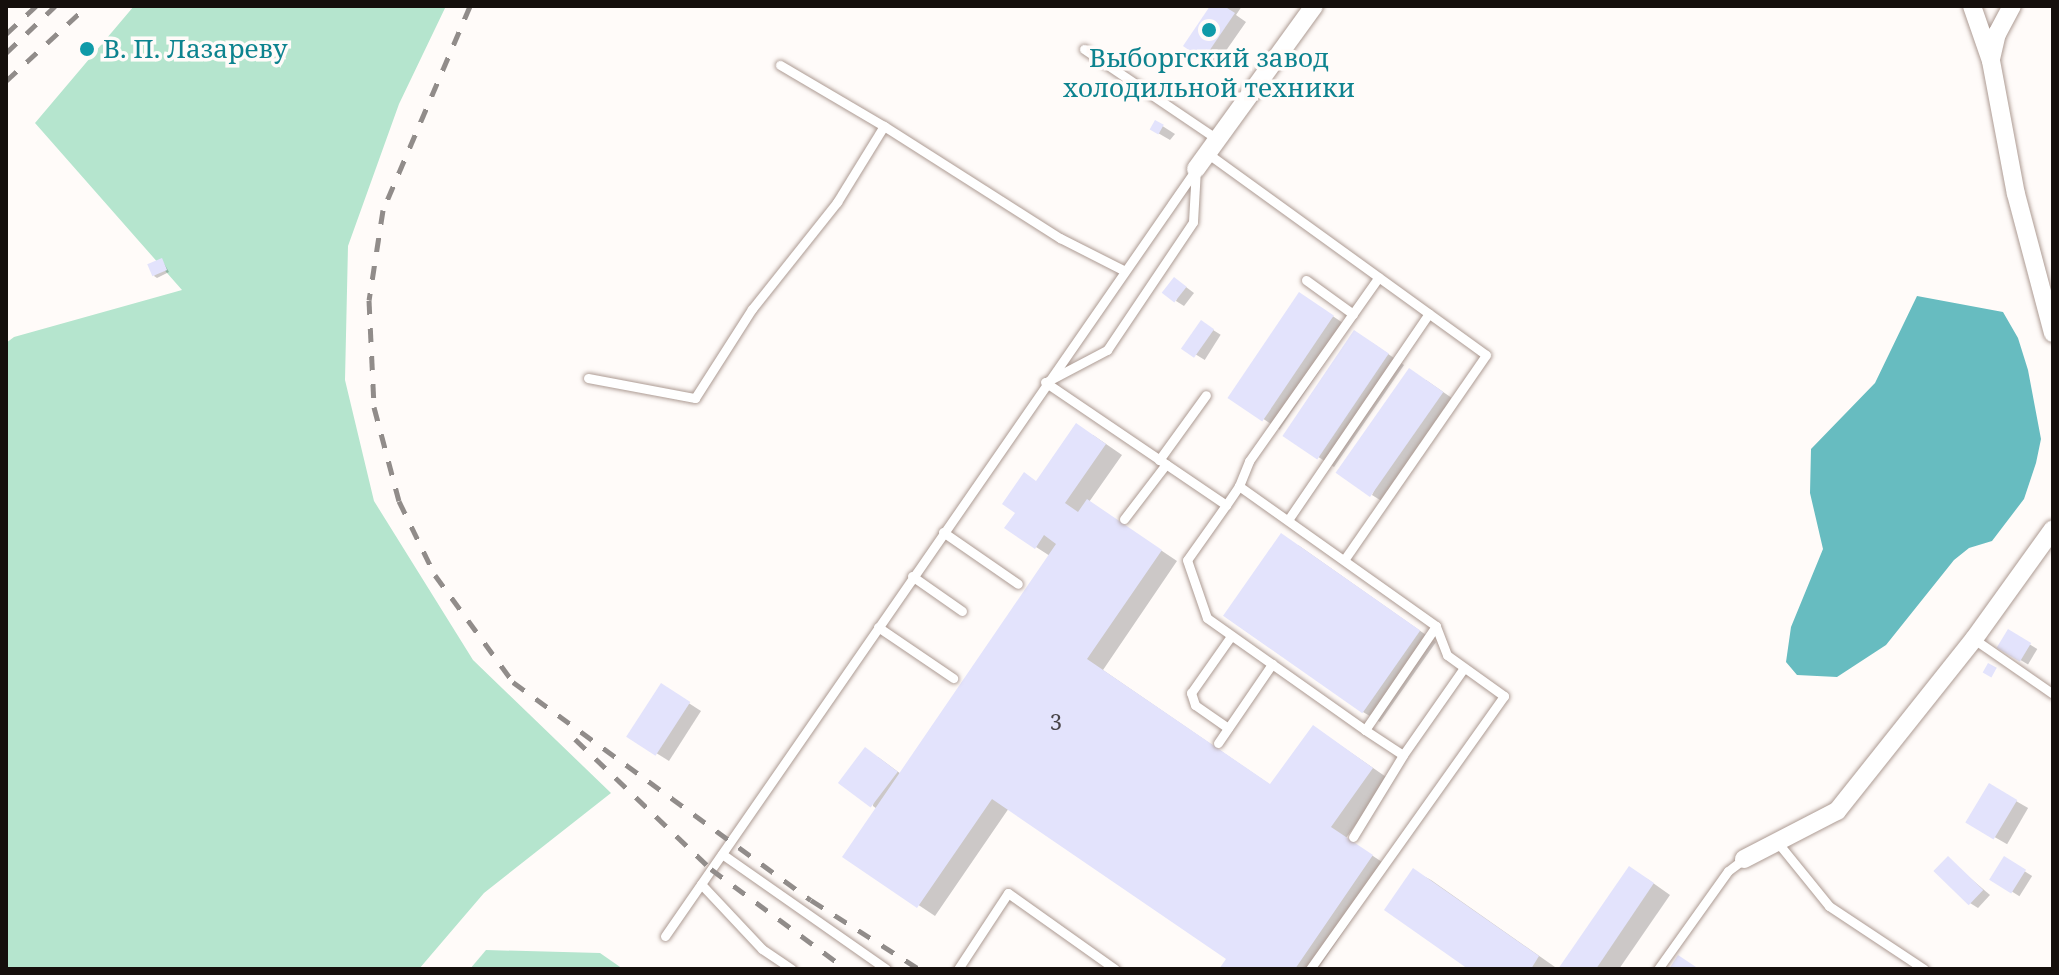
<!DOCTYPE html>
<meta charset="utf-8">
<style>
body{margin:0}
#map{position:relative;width:2059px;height:975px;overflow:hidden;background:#fffbf9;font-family:"Noto Serif",serif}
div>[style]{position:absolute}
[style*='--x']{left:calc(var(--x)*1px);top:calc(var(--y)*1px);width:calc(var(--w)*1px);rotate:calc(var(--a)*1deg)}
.green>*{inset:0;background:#b5e5ce}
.water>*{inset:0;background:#67bcc0}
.shadow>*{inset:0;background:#0003;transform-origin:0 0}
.building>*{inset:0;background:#e3e3fc;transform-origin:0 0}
.roads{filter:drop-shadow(0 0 2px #ad9b93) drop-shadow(0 0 2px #ad9b93)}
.lane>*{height:9px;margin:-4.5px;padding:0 4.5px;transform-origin:4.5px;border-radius:4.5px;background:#fff}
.street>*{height:18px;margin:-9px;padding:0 9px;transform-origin:9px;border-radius:9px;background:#fff}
.rail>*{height:5px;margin-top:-2.5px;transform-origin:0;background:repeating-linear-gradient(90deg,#918c8a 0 14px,transparent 0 28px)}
.dots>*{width:22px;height:22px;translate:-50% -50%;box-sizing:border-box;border:4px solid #fffbf9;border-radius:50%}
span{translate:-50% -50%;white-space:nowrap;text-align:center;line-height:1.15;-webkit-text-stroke:7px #fffbf9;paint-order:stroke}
.number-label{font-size:22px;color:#484448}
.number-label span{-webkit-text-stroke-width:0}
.culture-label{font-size:26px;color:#0d838f}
.left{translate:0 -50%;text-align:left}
.frame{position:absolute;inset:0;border:8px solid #150f0c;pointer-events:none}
</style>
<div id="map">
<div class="green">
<div style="clip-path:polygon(134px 6px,446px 6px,399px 104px,348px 246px,345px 380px,374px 501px,473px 660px,611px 793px,484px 893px,419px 969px,6px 969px,6px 343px,14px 337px,182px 290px,35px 123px)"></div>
<div style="clip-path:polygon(486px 950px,600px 953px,623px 969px,470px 969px)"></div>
</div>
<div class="water">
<div style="clip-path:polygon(1917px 296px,2003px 312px,2018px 338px,2028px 370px,2041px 439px,2036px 463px,2024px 499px,1992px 541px,1969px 548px,1954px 560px,1886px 645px,1837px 677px,1797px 675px,1786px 662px,1791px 627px,1823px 549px,1810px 493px,1811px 449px,1875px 383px)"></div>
</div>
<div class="shadow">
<div style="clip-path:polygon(1213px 6px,1242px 6px,1236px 15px,1246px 22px,1216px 65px,1204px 58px)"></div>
<div style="clip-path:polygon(1156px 122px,1175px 134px,1170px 140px,1158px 133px)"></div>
<div style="clip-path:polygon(162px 260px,169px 272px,157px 278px,154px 276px)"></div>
<div style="clip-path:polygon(1182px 284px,1194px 293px,1184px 306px,1176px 301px)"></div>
<div style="left:1300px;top:294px;width:59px;height:124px;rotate:34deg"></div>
<div style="left:1202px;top:323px;width:22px;height:30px;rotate:32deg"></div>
<div style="clip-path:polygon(1371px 342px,1404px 365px,1334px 467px,1284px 435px)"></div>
<div style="clip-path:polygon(1426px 380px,1459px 403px,1388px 505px,1372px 495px)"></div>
<div style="clip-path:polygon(1093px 435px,1122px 455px,1089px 502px,1177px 561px,1103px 670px,1272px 786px,1314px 727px,1389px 779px,1346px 838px,1388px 866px,1318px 969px,1221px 969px,1228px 959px,1009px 808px,935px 916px,845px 856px,877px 809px,873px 806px,878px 757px,901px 774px,1050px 556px,1036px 547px,1038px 483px)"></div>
<div style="clip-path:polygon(1298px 545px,1436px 642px,1380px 722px,1363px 712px)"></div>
<div style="left:2009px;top:632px;width:33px;height:18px;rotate:31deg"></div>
<div style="clip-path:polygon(673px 693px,701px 711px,669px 761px,629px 736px)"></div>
<div style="left:1990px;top:786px;width:44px;height:42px;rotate:30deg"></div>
<div style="clip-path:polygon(1948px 859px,1990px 895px,1978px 908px,1970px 903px)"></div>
<div style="left:2005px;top:859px;width:32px;height:24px;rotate:32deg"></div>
<div style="clip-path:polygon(1414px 871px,1431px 880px,1555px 967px,1472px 969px)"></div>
<div style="clip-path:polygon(1646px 878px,1670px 895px,1619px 969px,1561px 969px)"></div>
</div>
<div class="building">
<div style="clip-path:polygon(1210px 6px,1224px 6px,1235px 13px,1203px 60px,1183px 46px)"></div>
<div style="left:1155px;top:120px;width:10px;height:11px;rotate:29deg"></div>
<div style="left:162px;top:258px;width:13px;height:16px;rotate:67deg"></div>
<div style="left:1174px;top:277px;width:16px;height:20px;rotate:38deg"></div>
<div style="left:1299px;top:292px;width:42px;height:128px;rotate:34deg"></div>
<div style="left:1201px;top:320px;width:16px;height:35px;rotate:35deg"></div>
<div style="left:1354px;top:330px;width:42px;height:128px;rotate:34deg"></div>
<div style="left:1409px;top:368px;width:42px;height:128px;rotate:35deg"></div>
<div style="clip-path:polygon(1076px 423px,1106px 444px,1065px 503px,1078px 512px,1087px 499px,1162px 550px,1087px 659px,1270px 784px,1313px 725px,1373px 768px,1331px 827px,1373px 855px,1295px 969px,1219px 969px,1226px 959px,992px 799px,917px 908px,842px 857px,1056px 544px,1044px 535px,1035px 549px,1004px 528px,1015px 513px,1002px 504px,1024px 472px,1036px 481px)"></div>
<div style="left:1281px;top:533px;width:170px;height:101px;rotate:35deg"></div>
<div style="left:2008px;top:629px;width:27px;height:22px;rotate:31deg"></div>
<div style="left:1988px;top:663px;width:10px;height:11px;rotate:29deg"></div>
<div style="left:661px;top:683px;width:35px;height:64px;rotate:33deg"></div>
<div style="left:865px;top:747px;width:41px;height:45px;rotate:37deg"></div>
<div style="left:1989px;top:783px;width:33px;height:46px;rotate:31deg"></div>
<div style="left:1948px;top:856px;width:49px;height:21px;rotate:44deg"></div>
<div style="left:2004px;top:856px;width:26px;height:28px;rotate:32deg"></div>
<div style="clip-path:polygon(1629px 866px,1654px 883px,1596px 969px,1558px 969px)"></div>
<div style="clip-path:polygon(1413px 868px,1539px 956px,1531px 969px,1468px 969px,1384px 910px)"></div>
<div style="clip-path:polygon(1678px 955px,1699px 969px,1669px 969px)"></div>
</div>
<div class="roads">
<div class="lane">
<div style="--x:1084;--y:49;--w:161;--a:34.1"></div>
<div style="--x:780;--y:65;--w:121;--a:30.4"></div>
<div style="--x:884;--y:126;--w:209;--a:32.5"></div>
<div style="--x:1060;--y:238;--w:71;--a:26.9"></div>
<div style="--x:1207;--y:153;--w:344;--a:35.9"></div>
<div style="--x:1486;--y:355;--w:249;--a:124.7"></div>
<div style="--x:1306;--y:280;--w:58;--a:35.9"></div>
<div style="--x:588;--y:378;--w:109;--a:10.6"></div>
<div style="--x:695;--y:398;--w:106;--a:-57.4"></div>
<div style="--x:752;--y:309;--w:137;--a:-51.5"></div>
<div style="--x:837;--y:202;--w:89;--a:-58.3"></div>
<div style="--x:1048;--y:381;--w:67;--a:-27.7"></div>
<div style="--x:1107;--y:350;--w:154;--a:-56.1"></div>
<div style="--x:1193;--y:222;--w:53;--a:-86.8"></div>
<div style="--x:1045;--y:382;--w:219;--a:34.2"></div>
<div style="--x:1226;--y:505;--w:67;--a:125.3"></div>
<div style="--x:1187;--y:560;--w:61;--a:71"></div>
<div style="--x:1207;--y:618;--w:194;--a:35.3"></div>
<div style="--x:1365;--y:730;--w:126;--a:-55.7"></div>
<div style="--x:1436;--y:626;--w:242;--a:-144.6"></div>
<div style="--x:1239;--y:486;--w:23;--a:124"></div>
<div style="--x:1159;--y:460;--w:80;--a:-54.1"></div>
<div style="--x:1239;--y:486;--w:27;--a:-68"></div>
<div style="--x:1249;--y:461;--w:225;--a:-54.8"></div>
<div style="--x:1124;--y:519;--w:69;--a:-52.6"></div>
<div style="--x:1288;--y:520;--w:250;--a:-55.7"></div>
<div style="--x:943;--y:532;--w:91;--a:34.7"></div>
<div style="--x:912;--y:576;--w:61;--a:35"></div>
<div style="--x:878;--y:627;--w:91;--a:34.2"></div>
<div style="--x:1974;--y:639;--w:96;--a:34.8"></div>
<div style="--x:1228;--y:728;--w:40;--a:-145.1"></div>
<div style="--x:1195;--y:705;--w:13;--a:-108"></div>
<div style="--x:1191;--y:693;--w:70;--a:-54.9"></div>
<div style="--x:1365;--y:730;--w:45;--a:33.3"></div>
<div style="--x:1403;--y:755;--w:106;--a:-55"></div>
<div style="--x:1218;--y:743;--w:96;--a:-55.6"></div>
<div style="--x:1353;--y:837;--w:96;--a:-58.6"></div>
<div style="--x:1778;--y:843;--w:81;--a:51"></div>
<div style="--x:1829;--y:906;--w:114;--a:33.6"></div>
<div style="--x:722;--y:854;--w:200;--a:35"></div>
<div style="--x:701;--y:884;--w:89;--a:46.8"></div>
<div style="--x:762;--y:949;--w:36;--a:34"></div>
<div style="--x:665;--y:936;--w:933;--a:-55.3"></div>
<div style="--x:958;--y:969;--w:91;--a:-56.7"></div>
<div style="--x:1008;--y:893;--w:131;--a:35.4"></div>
<div style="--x:1310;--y:969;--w:335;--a:-54.6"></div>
<div style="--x:1504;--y:696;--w:70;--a:-144.3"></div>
<div style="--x:1447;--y:655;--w:31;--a:-111"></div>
<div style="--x:1658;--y:969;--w:120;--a:-54.5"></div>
<div style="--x:1728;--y:871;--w:20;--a:-37"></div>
</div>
<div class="street">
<div style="--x:1972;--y:6;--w:58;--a:70.9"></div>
<div style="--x:1991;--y:61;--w:135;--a:79.4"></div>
<div style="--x:2016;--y:194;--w:144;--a:75.1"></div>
<div style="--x:1991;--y:59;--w:26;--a:-77"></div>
<div style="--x:1997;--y:34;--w:32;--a:-62"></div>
<div style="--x:1196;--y:169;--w:201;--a:-54.1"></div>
<div style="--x:1744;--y:859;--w:105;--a:-27.3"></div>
<div style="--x:1837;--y:811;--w:220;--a:-51.5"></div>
<div style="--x:1974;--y:639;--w:135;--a:-54.3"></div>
</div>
</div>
<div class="rail">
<div style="--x:470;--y:6;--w:222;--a:113.1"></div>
<div style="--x:383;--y:210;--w:91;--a:98.8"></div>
<div style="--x:369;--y:300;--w:107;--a:87.3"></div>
<div style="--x:374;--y:407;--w:97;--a:75.1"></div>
<div style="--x:399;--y:501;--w:82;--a:64.1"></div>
<div style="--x:435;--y:575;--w:132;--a:53.9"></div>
<div style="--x:513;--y:682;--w:369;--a:36.2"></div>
<div style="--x:811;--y:900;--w:128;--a:32.6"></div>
<div style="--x:6;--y:34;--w:41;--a:-43"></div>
<div style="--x:6;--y:53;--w:68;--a:-43.8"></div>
<div style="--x:6;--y:81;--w:110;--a:-42.8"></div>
<div style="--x:575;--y:739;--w:188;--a:43.7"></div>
<div style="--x:711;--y:869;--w:168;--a:36.5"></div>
</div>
<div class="dots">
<div style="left:1209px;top:30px;background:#0f9aa8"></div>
<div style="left:87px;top:49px;background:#0f9aa8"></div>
</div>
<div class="number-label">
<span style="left:1056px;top:722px">3</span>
</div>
<div class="culture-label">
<span class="left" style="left:103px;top:49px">В. П. Лазареву</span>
<span style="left:1209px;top:73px">Выборгский завод<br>холодильной техники</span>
</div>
<div class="frame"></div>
</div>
